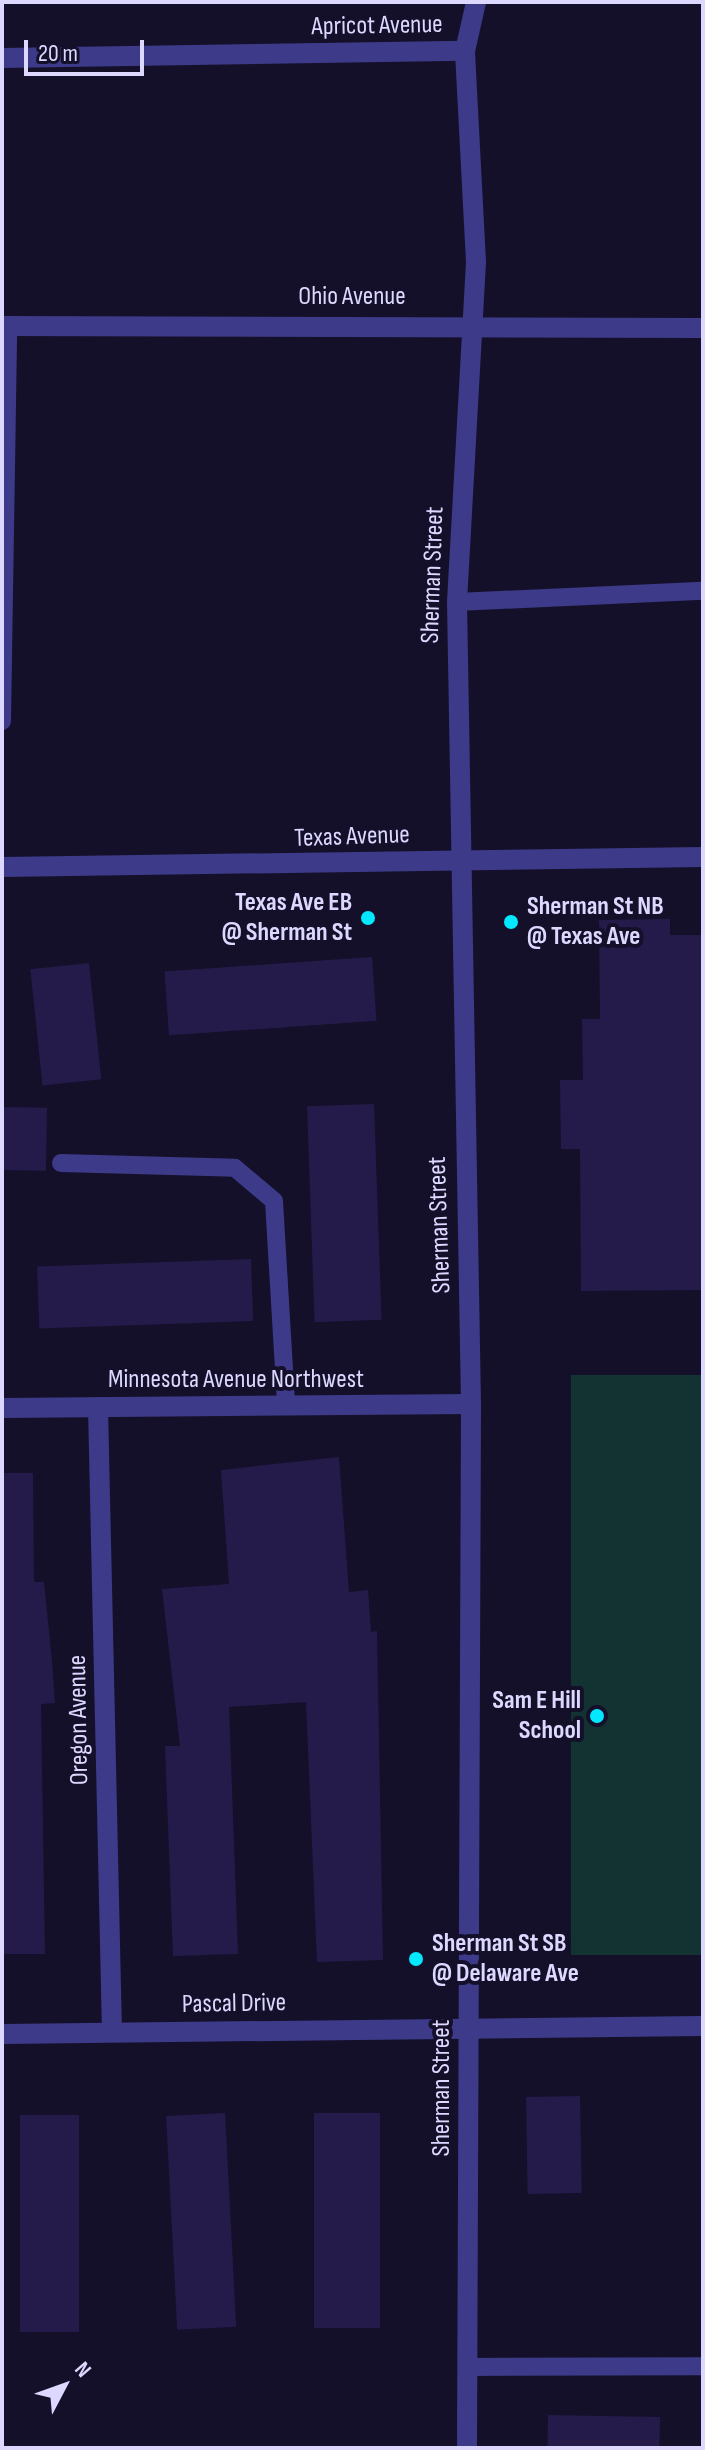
<!DOCTYPE html>
<style>
body{margin:0}
#map{position:relative;width:705px;height:2450px;overflow:hidden;background:#141029;font-family:"Sofia Sans Condensed",sans-serif}
div>[style]{position:absolute}
[style*='--x']{left:calc(var(--x)*1px);top:calc(var(--y)*1px);width:calc(var(--w)*1px);rotate:calc(var(--a)*1deg)}
.green>*{inset:0;background:#133332;transform-origin:0 0}
.building>*{inset:0;background:#251b4a;transform-origin:0 0}
.service>*{height:18px;margin:-9px;padding:0 9px;transform-origin:9px;border-radius:9px;background:#3d3a89}
.minor>*{height:20px;margin:-10px;padding:0 10px;transform-origin:10px;border-radius:10px;background:#3d3a89}
.tertiary>*{height:20px;margin:-10px;padding:0 10px;transform-origin:10px;border-radius:10px;background:#3d3a89}
.dots>*{width:22px;height:22px;translate:-50% -50%;box-sizing:border-box;border:4px solid #141029;border-radius:50%}
span{translate:-50% -50%;white-space:nowrap;text-align:center;line-height:1.15;-webkit-text-stroke:8px #141029;paint-order:stroke}
.street-label{font-size:26px;color:#dcd8ff}
.poi-label{font-size:26px;color:#dcd8ff;font-weight:700}
.right{translate:-100% -50%;text-align:right}
.left{translate:0 -50%;text-align:left}
.frame{position:absolute;inset:0;border:4px solid #dcd8ff;pointer-events:none}
.north{position:absolute;left:24px;top:2346px;width:80px;height:80px;-webkit-text-stroke:6px #141029;paint-order:stroke;rotate:49deg;font-size:22px;font-weight:700;line-height:32px;text-align:center;color:#dcd8ff}
.north::after{content:'';display:block;margin:auto;width:28px;height:36px;background:#dcd8ff;clip-path:polygon(50% 0,100% 100%,50% 72%,0 100%)}
.scale{position:absolute;left:24px;top:40px;width:120px;height:36px;box-sizing:border-box;border:4px solid #dcd8ff;border-top:0;padding-left:10px;font-size:24px;line-height:28px;white-space:nowrap;color:#dcd8ff;-webkit-text-stroke:6px #141029;paint-order:stroke}
</style>
<div id="map">
<div class="green">
<div style="left:703px;top:1375px;width:580px;height:132px;rotate:90deg"></div>
</div>
<div class="building">
<div style="clip-path:polygon(670px 919px,670px 935px,703px 935px,703px 1290px,581px 1291px,580px 1149px,561px 1149px,560px 1080px,583px 1080px,582px 1019px,600px 1019px,599px 920px)"></div>
<div style="left:372px;top:957px;width:64px;height:208px;rotate:86deg"></div>
<div style="left:89px;top:963px;width:117px;height:59px;rotate:84deg"></div>
<div style="left:374px;top:1104px;width:216px;height:67px;rotate:88deg"></div>
<div style="left:2px;top:1107px;width:45px;height:63px;rotate:1deg"></div>
<div style="left:251px;top:1259px;width:62px;height:214px;rotate:88deg"></div>
<div style="clip-path:polygon(339px 1457px,349px 1592px,368px 1590px,371px 1632px,377px 1631px,383px 1960px,317px 1962px,306px 1702px,229px 1707px,238px 1954px,173px 1956px,165px 1746px,180px 1746px,162px 1589px,229px 1584px,221px 1470px)"></div>
<div style="clip-path:polygon(2px 1473px,33px 1473px,34px 1582px,44px 1582px,52px 1661px,55px 1703px,41px 1704px,45px 1954px,2px 1954px)"></div>
<div style="left:580px;top:2096px;width:97px;height:54px;rotate:89deg"></div>
<div style="left:225px;top:2113px;width:214px;height:59px;rotate:87deg"></div>
<div style="left:314px;top:2113px;width:66px;height:215px"></div>
<div style="left:20px;top:2115px;width:59px;height:217px"></div>
<div style="left:548px;top:2415px;width:112px;height:33px;rotate:1deg"></div>
</div>
<div class="service">
<div style="--x:457;--y:602;--w:246;--a:-2.6"></div>
<div style="--x:2;--y:721;--w:395;--a:-89.1"></div>
<div style="--x:61;--y:1163;--w:174;--a:1.6"></div>
<div style="--x:235;--y:1168;--w:51;--a:40.2"></div>
<div style="--x:274;--y:1201;--w:205;--a:86.6"></div>
<div style="--x:467;--y:2367;--w:236;--a:-0.2"></div>
</div>
<div class="minor">
<div style="--x:2;--y:58;--w:463;--a:-0.9"></div>
<div style="--x:2;--y:326;--w:701;--a:0.16"></div>
<div style="--x:98;--y:1407;--w:625;--a:88.72"></div>
<div style="--x:2;--y:1408;--w:469;--a:-0.5"></div>
<div style="--x:2;--y:2034;--w:701;--a:-0.65"></div>
<div style="--x:467;--y:2448;--w:1044;--a:-89.78"></div>
<div style="--x:471;--y:1404;--w:802;--a:-91"></div>
<div style="--x:457;--y:602;--w:341;--a:-86.8"></div>
<div style="--x:476;--y:262;--w:211;--a:-93"></div>
<div style="--x:465;--y:51;--w:50;--a:-77.3"></div>
</div>
<div class="tertiary">
<div style="--x:2;--y:867;--w:701;--a:-0.82"></div>
</div>
<div class="dots">
<div style="left:368px;top:918px;background:#04e8ff"></div>
<div style="left:511px;top:922px;background:#04e8ff"></div>
<div style="left:597px;top:1716px;background:#04e8ff"></div>
<div style="left:416px;top:1959px;background:#04e8ff"></div>
</div>
<div class="street-label">
<span style="left:377px;top:26px;rotate:-1deg">Apricot Avenue</span>
<span style="left:352px;top:297px">Ohio Avenue</span>
<span style="left:433px;top:575px;rotate:-88deg">Sherman Street</span>
<span style="left:352px;top:837px;rotate:-2deg">Texas Avenue</span>
<span style="left:440px;top:1225px;rotate:-92deg">Sherman Street</span>
<span style="left:236px;top:1380px">Minnesota Avenue Northwest</span>
<span style="left:79px;top:1720px;rotate:-91deg">Oregon Avenue</span>
<span style="left:234px;top:2004px;rotate:-1deg">Pascal Drive</span>
<span style="left:442px;top:2088px;rotate:-90deg">Sherman Street</span>
</div>
<div class="poi-label">
<span class="right" style="left:352px;top:918px">Texas Ave EB<br>@ Sherman St</span>
<span class="left" style="left:527px;top:922px">Sherman St NB<br>@ Texas Ave</span>
<span class="right" style="left:581px;top:1716px">Sam E Hill<br>School</span>
<span class="left" style="left:432px;top:1959px">Sherman St SB<br>@ Delaware Ave</span>
</div>
<div class="frame"></div>
<div class="north">N</div>
<div class="scale">20 m</div>
</div>
